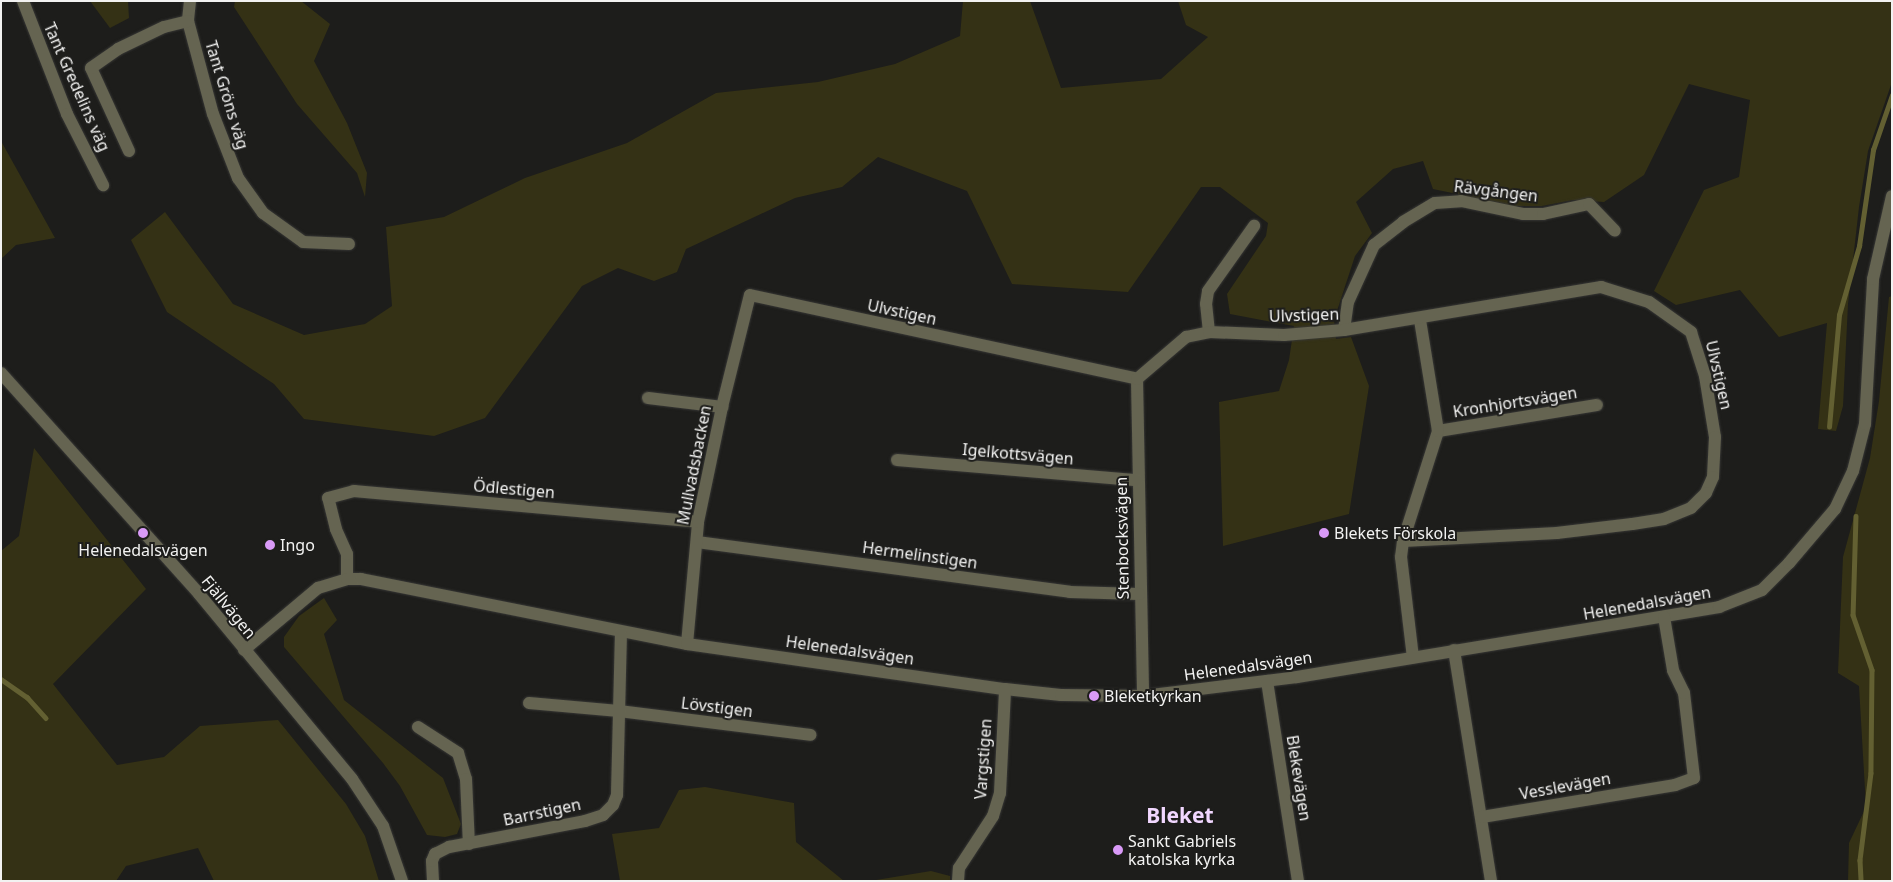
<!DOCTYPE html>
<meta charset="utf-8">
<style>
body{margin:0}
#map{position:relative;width:1893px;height:882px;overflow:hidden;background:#1d1d1b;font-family:"Noto Sans",sans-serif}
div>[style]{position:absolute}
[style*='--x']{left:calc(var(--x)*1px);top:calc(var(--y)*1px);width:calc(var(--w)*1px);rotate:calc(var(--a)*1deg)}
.green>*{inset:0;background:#343115}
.stream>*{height:4.5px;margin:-2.25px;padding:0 2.25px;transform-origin:2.25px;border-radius:2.25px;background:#636032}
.roads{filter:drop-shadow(0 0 1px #373735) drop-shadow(0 0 1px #373735)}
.minor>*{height:12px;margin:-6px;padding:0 6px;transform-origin:6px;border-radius:6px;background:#656451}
.dots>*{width:14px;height:14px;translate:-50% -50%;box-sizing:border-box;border:2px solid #1d1d1b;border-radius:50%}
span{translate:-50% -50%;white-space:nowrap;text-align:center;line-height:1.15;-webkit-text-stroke:4px #1d1d1b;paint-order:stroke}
.street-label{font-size:16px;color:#f2f2f1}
.poi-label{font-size:16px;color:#f2f2f1}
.left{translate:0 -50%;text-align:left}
.district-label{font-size:21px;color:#f1d7ff;font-weight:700}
.frame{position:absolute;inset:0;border:2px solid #f2f2f1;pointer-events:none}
</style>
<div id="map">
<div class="green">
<div style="clip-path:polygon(90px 1px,128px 1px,129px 18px,110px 28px)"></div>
<div style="clip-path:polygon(235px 1px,301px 1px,330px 24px,314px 61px,347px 123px,367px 173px,365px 197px,357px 173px,297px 104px,234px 7px)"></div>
<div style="clip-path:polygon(963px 1px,1030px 1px,1061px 88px,1161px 79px,1208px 37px,1186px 25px,1178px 1px,1892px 1px,1892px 82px,1868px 151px,1859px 207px,1848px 304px,1843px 406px,1836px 431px,1818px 429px,1827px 323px,1779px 337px,1740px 290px,1676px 305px,1654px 291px,1704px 190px,1739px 177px,1750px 100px,1689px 84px,1644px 175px,1604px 202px,1573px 200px,1542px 206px,1515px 206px,1433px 189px,1423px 161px,1393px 169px,1356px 202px,1372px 233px,1355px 256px,1334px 320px,1336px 339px,1351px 337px,1369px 386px,1349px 514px,1223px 546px,1219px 402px,1279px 391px,1289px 360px,1294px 326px,1230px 314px,1227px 294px,1266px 236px,1268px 223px,1220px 187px,1201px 187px,1128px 292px,1012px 284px,967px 191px,878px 157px,842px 187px,795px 198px,686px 249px,677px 272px,654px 281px,618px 268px,582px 286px,485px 418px,434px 436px,304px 419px,274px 384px,167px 312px,131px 240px,165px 212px,233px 304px,304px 335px,365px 324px,392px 306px,386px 227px,444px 217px,525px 178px,627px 143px,716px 93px,818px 82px,895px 64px,960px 36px)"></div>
<div style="clip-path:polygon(1px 141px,55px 238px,16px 245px,1px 259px)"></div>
<div style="clip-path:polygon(1892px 296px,1892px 881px,1848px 881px,1849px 843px,1866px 807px,1859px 686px,1838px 673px,1843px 557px,1870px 458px,1879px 401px,1889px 297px)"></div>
<div style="clip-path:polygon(34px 448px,146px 589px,53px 684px,117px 765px,164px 757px,200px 726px,278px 720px,346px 804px,365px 836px,379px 881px,214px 881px,198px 848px,126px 866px,116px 881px,1px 881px,1px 551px,19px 536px)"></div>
<div style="clip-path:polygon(324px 598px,337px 620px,324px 634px,344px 700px,443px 778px,461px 824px,457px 834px,445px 837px,427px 835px,400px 786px,383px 763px,284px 647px,284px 637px,299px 616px)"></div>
<div style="clip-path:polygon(705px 787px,794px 803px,796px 842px,844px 881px,620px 881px,612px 834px,659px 828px,679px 790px)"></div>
<div style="clip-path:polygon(931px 871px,950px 876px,950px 881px,870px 881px)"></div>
</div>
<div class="stream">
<div style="--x:1829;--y:427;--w:112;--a:-84.9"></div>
<div style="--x:1839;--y:315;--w:72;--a:-73.8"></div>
<div style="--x:1859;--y:246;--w:97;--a:-81.7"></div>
<div style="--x:1873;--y:150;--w:58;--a:-70.9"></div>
<div style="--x:1856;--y:516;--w:99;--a:91.7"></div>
<div style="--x:1853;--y:615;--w:58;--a:70.9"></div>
<div style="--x:1872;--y:670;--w:103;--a:90.6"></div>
<div style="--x:1871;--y:773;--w:88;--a:97.2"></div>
<div style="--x:1860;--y:860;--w:21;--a:87"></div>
<div style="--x:1;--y:679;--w:32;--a:35"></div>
<div style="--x:27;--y:697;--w:28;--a:48"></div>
</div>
<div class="roads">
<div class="minor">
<div style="--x:23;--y:1;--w:121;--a:68.7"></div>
<div style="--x:67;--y:114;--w:80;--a:63.1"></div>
<div style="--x:190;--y:1;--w:20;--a:96"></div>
<div style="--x:188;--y:21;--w:96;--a:75"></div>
<div style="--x:213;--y:114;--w:69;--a:68.7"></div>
<div style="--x:238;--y:178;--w:43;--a:54.5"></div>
<div style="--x:263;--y:213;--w:49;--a:35.9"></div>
<div style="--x:303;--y:242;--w:46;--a:2.5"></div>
<div style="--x:129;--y:151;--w:91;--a:-114.6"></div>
<div style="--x:91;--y:68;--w:33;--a:-35"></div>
<div style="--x:118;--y:49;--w:51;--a:-25.6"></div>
<div style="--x:164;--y:27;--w:25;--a:-14"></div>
<div style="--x:1344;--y:330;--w:28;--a:-82"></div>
<div style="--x:1348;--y:302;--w:63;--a:-65.5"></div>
<div style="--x:1374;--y:245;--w:37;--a:-38"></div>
<div style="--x:1403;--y:222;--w:37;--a:-31"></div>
<div style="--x:1435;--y:203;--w:26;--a:-4"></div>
<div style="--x:1461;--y:201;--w:63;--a:11.8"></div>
<div style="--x:1523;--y:214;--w:20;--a:0"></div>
<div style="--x:1543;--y:214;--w:47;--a:-12.3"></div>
<div style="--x:1589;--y:204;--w:37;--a:46"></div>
<div style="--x:1209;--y:332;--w:28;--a:-96"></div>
<div style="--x:1206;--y:304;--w:13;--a:-81"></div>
<div style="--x:1208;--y:291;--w:80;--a:-54.7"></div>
<div style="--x:1;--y:373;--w:297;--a:48.1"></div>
<div style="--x:199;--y:594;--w:240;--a:50.4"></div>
<div style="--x:352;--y:779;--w:56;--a:56.6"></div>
<div style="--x:383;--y:826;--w:58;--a:70.9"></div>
<div style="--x:1137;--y:379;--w:317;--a:88.9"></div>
<div style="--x:648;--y:398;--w:75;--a:6.9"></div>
<div style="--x:1438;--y:431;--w:161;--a:-9.3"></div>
<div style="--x:897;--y:460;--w:241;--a:4.8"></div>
<div style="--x:1403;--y:541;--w:115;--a:-72.3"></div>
<div style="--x:1438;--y:431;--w:112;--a:-99.2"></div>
<div style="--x:697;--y:542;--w:376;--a:7.6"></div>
<div style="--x:1070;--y:592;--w:69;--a:1.7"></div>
<div style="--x:347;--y:579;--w:25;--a:-90"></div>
<div style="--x:347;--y:554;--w:27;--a:-114"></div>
<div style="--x:336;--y:529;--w:32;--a:-104"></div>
<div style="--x:328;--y:498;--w:27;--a:-15"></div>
<div style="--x:354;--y:491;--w:345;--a:5.1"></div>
<div style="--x:687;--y:644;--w:122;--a:-84.8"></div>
<div style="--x:698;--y:522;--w:117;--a:-78.2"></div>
<div style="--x:722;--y:407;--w:115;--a:-76"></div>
<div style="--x:750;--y:295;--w:396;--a:12.2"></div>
<div style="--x:1137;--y:379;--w:65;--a:-40.6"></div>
<div style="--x:1186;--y:337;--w:24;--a:-12"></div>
<div style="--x:1209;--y:332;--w:75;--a:2.3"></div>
<div style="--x:1284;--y:335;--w:60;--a:-4.8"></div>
<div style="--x:1344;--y:330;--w:261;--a:-9.5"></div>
<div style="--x:1601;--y:287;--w:50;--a:17.4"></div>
<div style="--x:1649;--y:302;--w:52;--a:35.5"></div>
<div style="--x:1691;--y:332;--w:46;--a:72.3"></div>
<div style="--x:1705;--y:376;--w:62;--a:80.7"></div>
<div style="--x:1715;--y:437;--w:40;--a:92.9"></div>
<div style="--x:1713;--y:477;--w:17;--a:114"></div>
<div style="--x:1706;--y:493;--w:21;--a:135"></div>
<div style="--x:1691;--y:508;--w:29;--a:158"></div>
<div style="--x:1664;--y:519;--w:32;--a:171"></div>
<div style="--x:1632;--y:524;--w:76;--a:173.2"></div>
<div style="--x:1557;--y:533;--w:154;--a:177"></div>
<div style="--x:1403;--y:541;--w:16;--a:97"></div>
<div style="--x:1401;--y:557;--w:101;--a:83.2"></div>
<div style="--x:244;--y:650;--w:97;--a:-40"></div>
<div style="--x:318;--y:588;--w:30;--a:-17"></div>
<div style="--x:347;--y:579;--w:14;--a:0"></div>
<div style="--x:361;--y:579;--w:332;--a:11.3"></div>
<div style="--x:687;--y:644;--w:321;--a:8.1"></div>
<div style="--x:1005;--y:689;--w:56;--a:6.1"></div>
<div style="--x:1061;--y:695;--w:82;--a:0.7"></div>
<div style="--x:1143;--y:696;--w:155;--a:-7"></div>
<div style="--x:1297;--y:677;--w:428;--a:-9.4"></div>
<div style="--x:1719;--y:607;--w:46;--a:-21.6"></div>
<div style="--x:1762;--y:590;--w:38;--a:-45"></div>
<div style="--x:1789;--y:563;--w:71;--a:-49.6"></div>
<div style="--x:1835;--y:509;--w:42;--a:-64.7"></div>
<div style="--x:1853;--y:471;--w:49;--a:-75.7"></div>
<div style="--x:1865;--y:424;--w:145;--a:-86.8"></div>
<div style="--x:1873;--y:279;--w:85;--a:-77.1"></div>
<div style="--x:1454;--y:650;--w:234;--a:80.9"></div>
<div style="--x:1267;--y:681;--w:202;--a:81.2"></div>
<div style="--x:529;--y:703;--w:90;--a:5.1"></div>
<div style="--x:619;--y:711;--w:193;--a:7.1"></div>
<div style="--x:418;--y:727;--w:48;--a:33"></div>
<div style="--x:458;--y:753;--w:27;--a:73"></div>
<div style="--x:466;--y:779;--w:65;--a:87.4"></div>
<div style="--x:1482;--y:817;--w:196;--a:-9.4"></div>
<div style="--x:1675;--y:785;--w:20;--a:-20"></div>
<div style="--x:1694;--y:778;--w:86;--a:-96.7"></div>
<div style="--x:1684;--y:693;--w:25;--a:-116"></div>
<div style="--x:1673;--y:670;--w:54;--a:-99.6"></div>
<div style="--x:433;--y:881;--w:20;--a:-93"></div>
<div style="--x:432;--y:861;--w:8;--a:-67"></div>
<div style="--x:435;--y:854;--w:16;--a:-27"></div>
<div style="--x:449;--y:847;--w:138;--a:-10.8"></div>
<div style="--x:585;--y:821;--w:19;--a:-18"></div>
<div style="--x:603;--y:815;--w:14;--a:-45"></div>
<div style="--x:613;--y:805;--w:11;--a:-68"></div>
<div style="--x:617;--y:795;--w:162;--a:-88.6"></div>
<div style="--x:958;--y:881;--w:13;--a:-86"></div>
<div style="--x:959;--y:868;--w:62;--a:-56.8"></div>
<div style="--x:993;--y:816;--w:24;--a:-73"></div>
<div style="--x:1000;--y:793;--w:104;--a:-87.2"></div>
</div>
</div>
<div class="dots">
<div style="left:143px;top:533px;background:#d99af7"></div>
<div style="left:1324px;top:533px;background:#d99af7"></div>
<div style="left:270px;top:545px;background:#d99af7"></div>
<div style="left:1094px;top:696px;background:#d99af7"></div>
<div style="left:1118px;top:850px;background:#d99af7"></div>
</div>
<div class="street-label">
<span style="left:77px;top:87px;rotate:66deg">Tant Gredelins väg</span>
<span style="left:227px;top:95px;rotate:73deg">Tant Gröns väg</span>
<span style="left:1496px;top:191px;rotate:7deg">Rävgången</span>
<span style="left:902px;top:312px;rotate:12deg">Ulvstigen</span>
<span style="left:1304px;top:315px;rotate:-2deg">Ulvstigen</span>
<span style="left:1719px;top:375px;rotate:77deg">Ulvstigen</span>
<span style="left:1515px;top:402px;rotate:-9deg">Kronhjortsvägen</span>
<span style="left:1018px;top:454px;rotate:5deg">Igelkottsvägen</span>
<span style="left:694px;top:465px;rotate:-79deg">Mullvadsbacken</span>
<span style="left:514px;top:489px;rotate:5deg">Ödlestigen</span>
<span style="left:1122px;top:538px;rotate:-91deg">Stenbocksvägen</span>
<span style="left:920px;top:555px;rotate:8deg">Hermelinstigen</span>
<span style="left:1647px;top:603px;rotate:-10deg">Helenedalsvägen</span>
<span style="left:229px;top:607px;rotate:51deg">Fjällvägen</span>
<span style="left:850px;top:650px;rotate:8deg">Helenedalsvägen</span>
<span style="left:1248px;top:666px;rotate:-8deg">Helenedalsvägen</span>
<span style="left:717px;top:707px;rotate:7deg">Lövstigen</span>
<span style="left:983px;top:759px;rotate:-86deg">Vargstigen</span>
<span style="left:1299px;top:778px;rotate:81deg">Blekevägen</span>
<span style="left:1565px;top:786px;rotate:-10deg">Vesslevägen</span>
<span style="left:542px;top:812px;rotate:-12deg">Barrstigen</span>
</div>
<div class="poi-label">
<span class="left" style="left:1334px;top:533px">Blekets Förskola</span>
<span class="left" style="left:280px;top:545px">Ingo</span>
<span style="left:143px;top:550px">Helenedalsvägen</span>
<span class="left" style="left:1104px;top:696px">Bleketkyrkan</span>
<span class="left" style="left:1128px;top:850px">Sankt Gabriels<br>katolska kyrka</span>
</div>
<div class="district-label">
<span style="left:1180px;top:815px">Bleket</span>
</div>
<div class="frame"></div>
</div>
